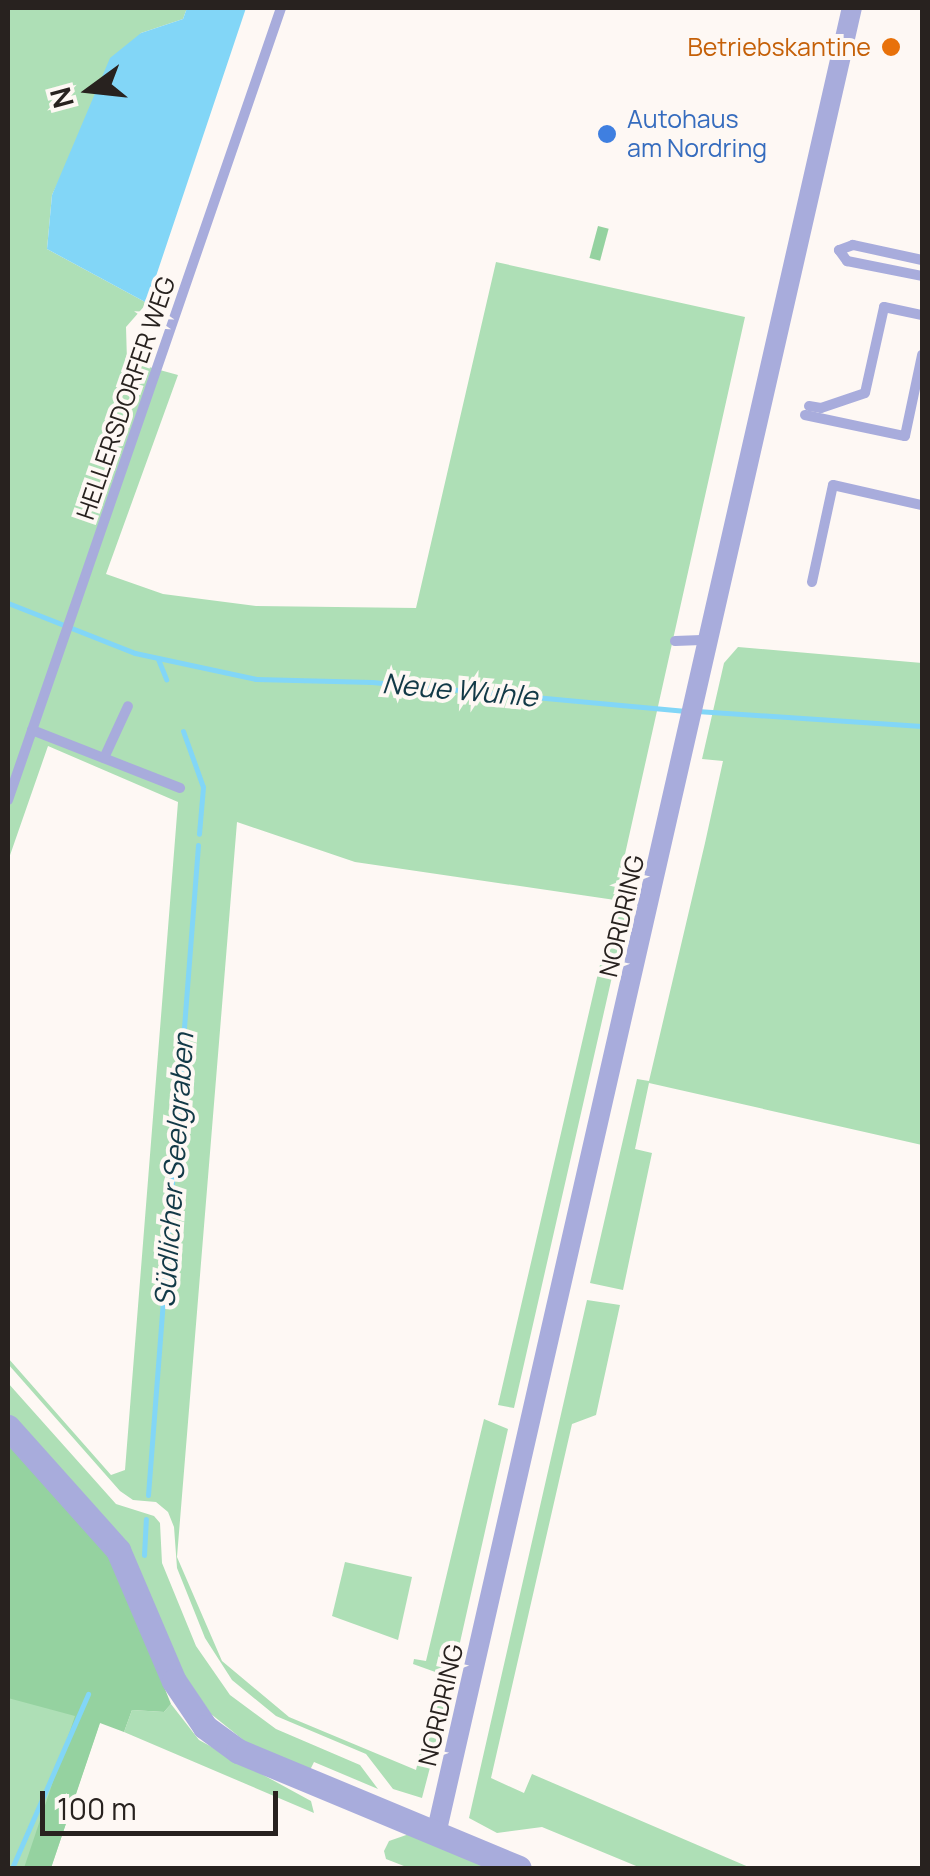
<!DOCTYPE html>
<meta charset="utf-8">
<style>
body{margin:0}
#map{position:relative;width:930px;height:1876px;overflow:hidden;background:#fef8f4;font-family:Manrope,sans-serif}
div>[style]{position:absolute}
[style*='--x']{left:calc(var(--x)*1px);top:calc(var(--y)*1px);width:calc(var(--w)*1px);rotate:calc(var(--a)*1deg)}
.green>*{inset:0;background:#aedfb6}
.forest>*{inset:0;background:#95d2a0;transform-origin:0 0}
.water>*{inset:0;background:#82d6f7}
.stream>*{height:5px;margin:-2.5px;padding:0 2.5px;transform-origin:2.5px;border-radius:2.5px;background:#82d6f7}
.service>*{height:10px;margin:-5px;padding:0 5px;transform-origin:5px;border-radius:5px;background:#a8acdc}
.minor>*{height:20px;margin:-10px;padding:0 10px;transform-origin:10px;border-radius:10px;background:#a8acdc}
.tertiary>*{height:25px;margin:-12.5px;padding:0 12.5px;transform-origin:12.5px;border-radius:12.5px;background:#a8acdc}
.dots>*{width:28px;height:28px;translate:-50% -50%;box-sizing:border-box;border:5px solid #fef8f4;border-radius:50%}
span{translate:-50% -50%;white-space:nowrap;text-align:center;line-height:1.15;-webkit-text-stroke:8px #fef8f4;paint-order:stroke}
.food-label{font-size:25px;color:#c56008}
.right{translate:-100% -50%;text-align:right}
.shop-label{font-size:25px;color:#366cbe}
.left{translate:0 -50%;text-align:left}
.street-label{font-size:25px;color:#28221f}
.water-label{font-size:28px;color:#123947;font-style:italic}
.frame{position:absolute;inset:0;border:10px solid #28221f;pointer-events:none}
.north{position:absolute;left:40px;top:40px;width:100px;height:100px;-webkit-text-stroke:8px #fef8f4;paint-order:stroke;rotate:255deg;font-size:28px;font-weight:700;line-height:40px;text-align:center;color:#28221f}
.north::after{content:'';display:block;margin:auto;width:35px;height:45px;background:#28221f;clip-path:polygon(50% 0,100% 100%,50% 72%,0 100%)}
.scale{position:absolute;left:40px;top:1791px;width:238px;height:45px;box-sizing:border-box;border:5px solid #28221f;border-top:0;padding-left:12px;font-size:30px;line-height:35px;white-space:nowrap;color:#28221f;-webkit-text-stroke:8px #fef8f4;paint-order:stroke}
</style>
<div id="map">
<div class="green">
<div style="clip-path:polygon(8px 8px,187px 8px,183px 19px,141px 33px,81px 134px,52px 195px,47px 249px,147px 303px,126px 327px,127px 361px,178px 375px,106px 574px,163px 594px,256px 606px,416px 608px,496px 262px,745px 317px,615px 899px,629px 902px,514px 1408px,498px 1405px,615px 900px,355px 862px,237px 822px,177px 1557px,222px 1661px,289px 1717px,416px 1770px,434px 1692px,449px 1695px,422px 1798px,393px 1789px,366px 1754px,276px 1716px,232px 1680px,205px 1638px,177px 1568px,174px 1527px,168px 1512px,156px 1502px,133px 1500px,120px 1491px,8px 1364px,8px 1358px,111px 1475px,125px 1470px,178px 802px,48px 746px,8px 861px)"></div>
<div style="clip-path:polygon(738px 647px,922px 663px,922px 1145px,649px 1083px,635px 1149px,652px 1153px,623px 1290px,590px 1283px,637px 1079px,649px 1081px,705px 843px,723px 761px,702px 759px,724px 663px)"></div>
<div style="clip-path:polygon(587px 1300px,620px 1305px,596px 1415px,572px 1424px,491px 1778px,524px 1793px,532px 1774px,751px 1868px,641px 1868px,542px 1827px,497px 1833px,469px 1818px)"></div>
<div style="clip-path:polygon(8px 1383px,116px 1504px,154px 1516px,160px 1523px,162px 1563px,196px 1646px,230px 1695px,276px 1729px,360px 1765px,378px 1789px,314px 1762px,309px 1772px,247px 1743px,211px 1714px,8px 1416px)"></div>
<div style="clip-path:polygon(484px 1419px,508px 1429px,452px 1678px,413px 1664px,414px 1659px,426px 1661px)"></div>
<div style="clip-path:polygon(8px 1441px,100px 1722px,51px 1868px,8px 1868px)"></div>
<div style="clip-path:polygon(345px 1562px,412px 1577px,398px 1640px,332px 1616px)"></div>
<div style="clip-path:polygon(171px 1704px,199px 1740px,311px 1801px,314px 1813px,124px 1732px,132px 1710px,164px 1712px)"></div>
<div style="clip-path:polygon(412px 1833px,497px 1868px,409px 1868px,386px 1859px,384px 1851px,389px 1841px)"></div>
</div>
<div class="forest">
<div style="left:598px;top:226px;width:11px;height:33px;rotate:15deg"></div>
<div style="clip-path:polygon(8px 1441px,91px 1532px,115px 1565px,171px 1704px,164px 1712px,132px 1710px,124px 1732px,100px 1723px,51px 1868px,24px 1868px,75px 1716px,8px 1698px)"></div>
</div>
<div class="water">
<div style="clip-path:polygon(187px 8px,246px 8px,147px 303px,47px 249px,52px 195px,110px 58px,141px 33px,183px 19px)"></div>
</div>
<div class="stream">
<div style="--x:8;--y:603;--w:136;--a:21.5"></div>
<div style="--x:135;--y:653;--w:124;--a:12.1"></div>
<div style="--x:256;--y:679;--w:116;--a:1.5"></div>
<div style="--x:372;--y:682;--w:315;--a:5.3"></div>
<div style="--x:158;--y:659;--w:22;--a:68"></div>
<div style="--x:697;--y:711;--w:225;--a:3.8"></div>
<div style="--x:183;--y:731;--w:59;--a:70.3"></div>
<div style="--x:203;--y:787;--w:47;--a:94.9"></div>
<div style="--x:148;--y:1495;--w:652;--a:-85.6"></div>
<div style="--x:144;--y:1555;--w:36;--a:-87"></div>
<div style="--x:12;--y:1868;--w:190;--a:-66.4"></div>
</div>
<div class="service">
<div style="--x:922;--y:260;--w:71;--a:-167.7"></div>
<div style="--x:853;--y:245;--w:15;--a:160"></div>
<div style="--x:839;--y:250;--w:14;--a:54"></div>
<div style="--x:847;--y:261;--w:76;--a:11.3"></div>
<div style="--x:809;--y:406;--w:12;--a:9"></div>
<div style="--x:821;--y:408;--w:46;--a:-18.8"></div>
<div style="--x:865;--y:393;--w:88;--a:-77.5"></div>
<div style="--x:884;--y:307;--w:39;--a:12"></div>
<div style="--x:805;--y:415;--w:102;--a:11.9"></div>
<div style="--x:905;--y:436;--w:83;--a:-78.1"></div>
<div style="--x:812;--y:582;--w:99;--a:-77.8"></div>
<div style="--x:833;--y:485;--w:91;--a:12.7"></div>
<div style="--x:675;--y:641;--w:33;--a:-2"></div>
<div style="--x:32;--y:730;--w:159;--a:21.4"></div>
<div style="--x:104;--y:758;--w:57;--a:-65.2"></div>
<div style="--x:8;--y:800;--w:838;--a:-70.98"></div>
</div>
<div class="minor">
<div style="--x:436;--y:1834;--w:1873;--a:-77.17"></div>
</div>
<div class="tertiary">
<div style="--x:8;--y:1427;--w:165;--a:48.2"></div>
<div style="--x:118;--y:1550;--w:142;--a:66.9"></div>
<div style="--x:174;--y:1681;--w:55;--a:56"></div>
<div style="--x:205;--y:1727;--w:41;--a:36"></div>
<div style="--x:238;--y:1751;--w:304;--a:22.6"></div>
</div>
<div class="dots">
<div style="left:891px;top:47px;background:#e8710a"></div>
<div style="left:607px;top:134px;background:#3f7fe0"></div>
</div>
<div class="food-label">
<span class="right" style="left:871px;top:47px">Betriebskantine</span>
</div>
<div class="shop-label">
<span class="left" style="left:627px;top:134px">Autohaus<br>am Nordring</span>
</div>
<div class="street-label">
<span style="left:126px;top:398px;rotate:-71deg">HELLERSDORFER WEG</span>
<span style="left:622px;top:916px;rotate:-77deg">NORDRING</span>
<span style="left:441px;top:1705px;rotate:-77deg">NORDRING</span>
</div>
<div class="water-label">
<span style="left:460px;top:689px;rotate:5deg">Neue Wuhle</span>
<span style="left:173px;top:1170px;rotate:-86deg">Südlicher Seelgraben</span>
</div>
<div class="frame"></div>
<div class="north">N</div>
<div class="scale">100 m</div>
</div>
